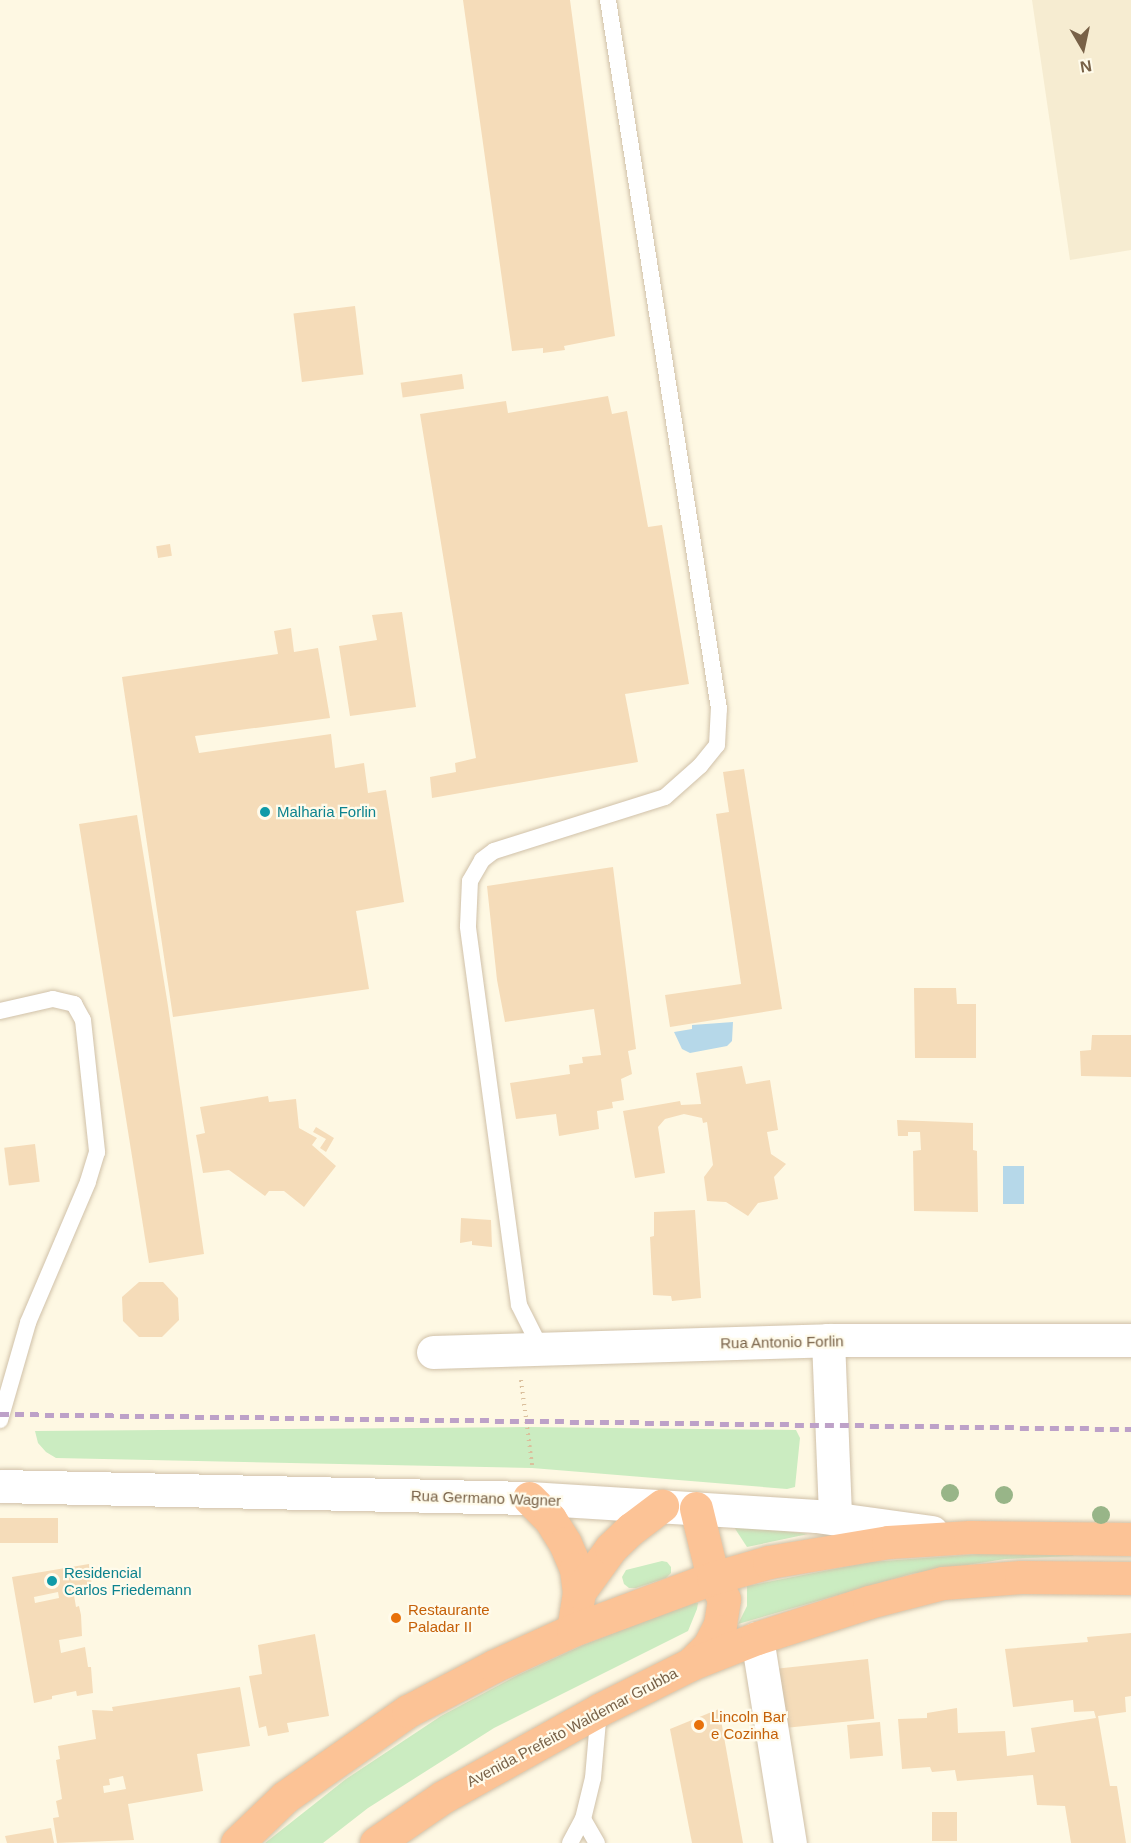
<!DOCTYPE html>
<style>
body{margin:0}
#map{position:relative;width:1131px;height:1843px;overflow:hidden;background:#fef8e3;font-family:Arial,sans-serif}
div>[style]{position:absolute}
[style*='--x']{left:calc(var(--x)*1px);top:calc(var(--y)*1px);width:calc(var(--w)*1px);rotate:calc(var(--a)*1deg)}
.residential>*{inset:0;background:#f6ecd1}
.green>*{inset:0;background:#cbecc1}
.water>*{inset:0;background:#b6d8e9;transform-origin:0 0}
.building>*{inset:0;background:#f5dcb9;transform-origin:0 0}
.path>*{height:4px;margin-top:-2px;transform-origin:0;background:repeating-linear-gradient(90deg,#dabf9c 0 1.5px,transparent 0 6px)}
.roads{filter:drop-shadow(0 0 2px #d0c1a9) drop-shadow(0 0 2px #d0c1a9)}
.lane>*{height:16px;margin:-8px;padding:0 8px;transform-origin:8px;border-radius:8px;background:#fff}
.street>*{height:33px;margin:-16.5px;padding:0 16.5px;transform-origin:16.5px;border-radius:16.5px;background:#fff}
.secondary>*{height:33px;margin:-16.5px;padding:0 16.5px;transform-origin:16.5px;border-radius:16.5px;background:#fff}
.highway>*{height:33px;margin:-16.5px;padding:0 16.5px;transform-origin:16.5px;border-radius:16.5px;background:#fcc396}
.rail>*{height:4.5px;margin-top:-2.25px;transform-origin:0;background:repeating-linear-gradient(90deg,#bda1c8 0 9px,transparent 0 15px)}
.trees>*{width:18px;height:18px;margin:-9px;border-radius:50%;background:#98b588}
.dots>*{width:16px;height:16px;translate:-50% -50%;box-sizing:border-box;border:3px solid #fffbeb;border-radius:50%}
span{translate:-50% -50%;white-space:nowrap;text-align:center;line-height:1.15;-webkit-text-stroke:4.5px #fffbeb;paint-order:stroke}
.culture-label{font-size:15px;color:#0d838f}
.left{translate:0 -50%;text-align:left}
.street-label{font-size:15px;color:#786147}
.food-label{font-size:15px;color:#c56008}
.north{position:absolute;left:1053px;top:18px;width:60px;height:60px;-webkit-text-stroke:4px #fffbeb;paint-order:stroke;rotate:171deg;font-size:16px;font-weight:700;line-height:24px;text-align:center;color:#786147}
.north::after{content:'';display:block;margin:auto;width:21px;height:27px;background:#786147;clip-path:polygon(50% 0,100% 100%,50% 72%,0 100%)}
</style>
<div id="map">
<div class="residential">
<div style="clip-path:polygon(1032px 0,1131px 0,1131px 250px,1070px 260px)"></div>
</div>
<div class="green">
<div style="clip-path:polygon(527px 1427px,796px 1430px,800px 1438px,795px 1487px,787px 1489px,532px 1468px,56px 1458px,46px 1452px,38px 1443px,35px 1431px)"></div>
<div style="clip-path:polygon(732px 1524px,808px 1534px,747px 1547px)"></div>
<div style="clip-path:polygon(1074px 1551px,1073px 1556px,1005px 1559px,911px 1574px,738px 1624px,747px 1606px,747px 1586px,870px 1562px,1005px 1552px)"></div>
<div style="clip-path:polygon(662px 1561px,667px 1562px,671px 1567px,671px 1573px,666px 1578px,636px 1588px,629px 1588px,624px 1584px,622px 1577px,626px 1570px)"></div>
<div style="clip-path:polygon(694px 1602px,698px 1603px,697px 1609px,688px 1631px,494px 1728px,368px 1808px,323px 1843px,265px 1843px,346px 1779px,441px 1716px,518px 1675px,583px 1645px)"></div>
</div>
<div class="water">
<div style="clip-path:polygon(733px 1022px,732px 1041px,727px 1046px,690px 1053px,682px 1049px,674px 1032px,692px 1029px,692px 1025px)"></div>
<div style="left:1003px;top:1166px;width:21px;height:38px"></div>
</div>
<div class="building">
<div style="clip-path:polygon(463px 0,570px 0,615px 336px,564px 346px,565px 350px,543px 353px,543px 348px,512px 351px)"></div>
<div style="left:355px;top:306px;width:69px;height:62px;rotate:83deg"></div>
<div style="left:462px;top:374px;width:15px;height:62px;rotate:82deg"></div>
<div style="clip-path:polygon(608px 396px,612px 414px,627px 411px,648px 527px,662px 525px,689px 684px,625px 694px,638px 762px,432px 798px,430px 777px,456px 772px,455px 763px,476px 758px,420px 414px,506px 401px,508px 413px)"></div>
<div style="left:170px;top:544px;width:12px;height:14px;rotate:81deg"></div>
<div style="clip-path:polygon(402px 612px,416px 707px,350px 716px,339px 646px,377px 640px,372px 615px)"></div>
<div style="clip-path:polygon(291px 628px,294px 652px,318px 648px,330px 718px,195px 736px,199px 753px,331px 734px,335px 768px,364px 763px,368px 793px,386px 790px,404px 902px,356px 911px,369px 989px,173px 1017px,122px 677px,278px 654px,274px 631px)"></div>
<div style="clip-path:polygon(744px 769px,782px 1009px,670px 1027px,665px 995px,741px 984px,716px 814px,729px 812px,723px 772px)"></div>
<div style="clip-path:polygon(137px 815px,168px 1006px,204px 1254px,149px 1263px,79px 824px)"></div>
<div style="clip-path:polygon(613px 867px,636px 1049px,628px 1051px,632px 1074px,621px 1079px,624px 1100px,612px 1102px,613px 1108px,597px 1111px,599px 1129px,559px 1136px,556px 1114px,516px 1119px,510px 1083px,570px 1074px,569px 1065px,583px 1063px,582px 1057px,601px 1055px,594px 1009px,505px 1022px,497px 980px,487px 886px)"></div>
<div style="clip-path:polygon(914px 988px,956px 988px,957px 1004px,976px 1004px,976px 1058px,915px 1058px)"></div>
<div style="clip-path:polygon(1092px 1035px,1131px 1035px,1131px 1077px,1081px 1076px,1080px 1051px,1091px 1050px)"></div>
<div style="clip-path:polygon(742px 1066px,746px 1084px,770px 1080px,778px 1130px,767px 1132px,771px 1154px,786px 1164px,774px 1177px,778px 1199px,758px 1203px,748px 1216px,726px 1202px,707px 1201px,704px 1177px,713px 1165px,707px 1122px,703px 1123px,702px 1118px,684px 1114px,665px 1119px,658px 1127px,665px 1173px,635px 1178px,623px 1111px,680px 1101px,681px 1105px,701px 1104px,696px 1073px)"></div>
<div style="clip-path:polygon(268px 1096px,269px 1102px,296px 1099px,299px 1128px,317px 1138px,312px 1145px,336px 1166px,304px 1207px,284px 1191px,269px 1191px,265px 1196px,229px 1170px,203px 1173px,196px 1135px,205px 1133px,200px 1107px)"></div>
<div style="clip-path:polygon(897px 1120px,973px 1123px,973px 1150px,977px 1151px,978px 1212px,914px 1211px,913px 1151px,921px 1150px,920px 1132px,908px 1132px,908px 1136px,898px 1136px)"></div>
<div style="clip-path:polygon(316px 1127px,334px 1138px,326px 1152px,320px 1148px,326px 1139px,313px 1132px)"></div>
<div style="left:35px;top:1144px;width:38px;height:31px;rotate:83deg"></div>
<div style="clip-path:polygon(695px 1210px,701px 1298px,672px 1301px,671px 1296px,653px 1295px,650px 1237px,654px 1236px,654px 1212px)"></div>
<div style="clip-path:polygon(461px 1218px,491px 1220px,492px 1247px,472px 1245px,472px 1241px,460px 1243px)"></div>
<div style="clip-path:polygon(139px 1282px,163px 1282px,178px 1298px,179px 1320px,162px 1337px,139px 1337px,123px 1321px,122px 1297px)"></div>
<div style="left:0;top:1518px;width:58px;height:25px"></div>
<div style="clip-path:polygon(evenodd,89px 1564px,92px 1586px,73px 1589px,76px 1607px,79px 1606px,81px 1615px,82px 1636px,59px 1640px,61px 1653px,85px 1647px,88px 1667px,91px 1667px,93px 1693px,77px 1696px,76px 1691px,52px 1696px,52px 1699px,34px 1703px,12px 1577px,89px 1564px,58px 1592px,59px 1598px,35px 1603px,34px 1597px,58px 1592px)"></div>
<div style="clip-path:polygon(1131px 1633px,1131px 1696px,1125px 1697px,1126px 1712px,1098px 1716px,1110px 1786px,1117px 1786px,1126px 1843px,1071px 1843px,1065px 1806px,1037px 1805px,1033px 1775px,957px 1781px,955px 1770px,932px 1772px,930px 1767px,902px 1769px,898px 1719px,927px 1718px,927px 1713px,957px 1708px,958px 1733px,1005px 1731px,1007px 1756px,1035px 1752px,1031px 1728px,1096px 1718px,1094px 1711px,1074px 1712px,1073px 1700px,1013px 1707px,1005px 1649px,1088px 1642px,1087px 1637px)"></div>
<div style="clip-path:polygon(315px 1634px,329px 1716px,287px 1723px,289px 1732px,268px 1736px,266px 1726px,259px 1728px,249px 1676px,262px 1674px,258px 1645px)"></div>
<div style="left:868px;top:1659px;width:60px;height:90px;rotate:84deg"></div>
<div style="clip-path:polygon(evenodd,240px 1687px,250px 1746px,197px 1754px,203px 1791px,128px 1804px,134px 1840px,57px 1843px,53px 1818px,59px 1817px,56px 1801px,62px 1799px,56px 1760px,60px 1759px,58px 1746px,96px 1739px,92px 1710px,113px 1711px,112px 1707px,240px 1687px,123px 1776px,126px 1789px,104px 1793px,103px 1786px,110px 1785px,109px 1779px,123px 1776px)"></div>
<div style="clip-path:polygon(719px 1709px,743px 1843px,692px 1843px,670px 1729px)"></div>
<div style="left:880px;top:1722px;width:34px;height:33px;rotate:85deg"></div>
<div style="left:932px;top:1812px;width:25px;height:29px"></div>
<div style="clip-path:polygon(51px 1828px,54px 1843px,7px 1843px,5px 1836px)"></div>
</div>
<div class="path">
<div style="--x:521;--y:1380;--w:86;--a:82.6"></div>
</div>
<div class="roads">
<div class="lane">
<div style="--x:0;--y:1011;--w:54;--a:-12.8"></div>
<div style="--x:53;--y:999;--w:22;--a:13"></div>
<div style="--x:74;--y:1004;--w:18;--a:61"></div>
<div style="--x:83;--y:1020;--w:133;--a:83.9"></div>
<div style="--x:97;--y:1152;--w:31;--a:107"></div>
<div style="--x:88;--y:1182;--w:153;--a:113.1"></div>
<div style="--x:28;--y:1323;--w:101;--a:106.1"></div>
<div style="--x:541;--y:1349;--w:49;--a:-116.6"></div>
<div style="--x:519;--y:1305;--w:382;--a:-97.7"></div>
<div style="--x:468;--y:926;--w:45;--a:-87.5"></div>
<div style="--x:470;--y:881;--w:24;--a:-60"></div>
<div style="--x:482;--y:860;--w:15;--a:-37"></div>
<div style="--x:494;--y:851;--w:179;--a:-17.5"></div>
<div style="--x:665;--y:797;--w:47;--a:-41.5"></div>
<div style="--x:700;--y:766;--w:27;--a:-51"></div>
<div style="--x:717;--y:745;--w:36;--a:-87"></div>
<div style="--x:719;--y:709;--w:718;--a:-98.9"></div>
<div style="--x:583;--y:1819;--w:28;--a:60"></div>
<div style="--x:570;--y:1843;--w:27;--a:-62"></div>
<div style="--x:583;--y:1819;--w:42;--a:-76.3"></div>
<div style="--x:593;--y:1778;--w:68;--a:-85"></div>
</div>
<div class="street">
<div style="--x:828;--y:1340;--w:178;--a:87.7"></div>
<div style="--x:433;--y:1352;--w:395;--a:-1.7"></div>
<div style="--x:828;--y:1340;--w:303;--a:0"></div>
<div style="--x:757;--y:1638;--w:208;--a:80.9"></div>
</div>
<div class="secondary">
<div style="--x:0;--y:1486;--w:529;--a:1.3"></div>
<div style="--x:529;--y:1498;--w:288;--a:3.6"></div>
<div style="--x:816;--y:1516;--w:117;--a:7.9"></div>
</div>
<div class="highway">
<div style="--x:529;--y:1498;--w:30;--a:45"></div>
<div style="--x:550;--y:1519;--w:28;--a:58"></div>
<div style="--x:565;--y:1543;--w:28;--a:67"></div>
<div style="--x:576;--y:1569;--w:23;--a:83"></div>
<div style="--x:579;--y:1592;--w:38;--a:99"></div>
<div style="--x:579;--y:1592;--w:54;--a:-54"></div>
<div style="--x:611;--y:1548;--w:28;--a:-44"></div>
<div style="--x:631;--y:1529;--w:39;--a:-37"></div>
<div style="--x:691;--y:1664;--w:25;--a:-45"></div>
<div style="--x:709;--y:1646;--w:25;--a:-63"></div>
<div style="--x:720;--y:1624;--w:25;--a:-81"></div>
<div style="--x:724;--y:1599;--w:24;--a:-118"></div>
<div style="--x:713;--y:1578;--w:72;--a:-103.7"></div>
<div style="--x:237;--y:1843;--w:66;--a:-43.8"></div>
<div style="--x:285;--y:1797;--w:150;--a:-35"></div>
<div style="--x:408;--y:1711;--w:97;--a:-27.6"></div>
<div style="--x:494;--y:1666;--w:87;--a:-24.5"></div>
<div style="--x:573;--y:1630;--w:149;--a:-20.4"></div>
<div style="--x:713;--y:1578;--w:58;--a:-15.9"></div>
<div style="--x:769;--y:1562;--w:121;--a:-9.5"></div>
<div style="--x:888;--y:1542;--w:82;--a:-3.5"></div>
<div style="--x:970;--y:1537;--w:161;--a:0.7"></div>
<div style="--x:376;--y:1843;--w:81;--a:-34.5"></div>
<div style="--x:443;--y:1797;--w:179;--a:-29.1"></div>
<div style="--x:599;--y:1710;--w:103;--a:-26.6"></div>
<div style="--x:691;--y:1664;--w:71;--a:-21.5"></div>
<div style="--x:757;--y:1638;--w:118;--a:-17.8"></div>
<div style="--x:869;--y:1602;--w:76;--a:-14.4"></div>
<div style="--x:943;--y:1583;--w:78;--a:-4.4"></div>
<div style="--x:1021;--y:1577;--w:110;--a:0.5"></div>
</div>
</div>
<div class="rail">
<div style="--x:0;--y:1414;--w:1131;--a:0.76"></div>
</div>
<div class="trees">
<div style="left:950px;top:1493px"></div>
<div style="left:1004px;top:1495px"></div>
<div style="left:1101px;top:1515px"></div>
</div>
<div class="dots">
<div style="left:265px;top:812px;background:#0f9aa8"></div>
<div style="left:52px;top:1581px;background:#0f9aa8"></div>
<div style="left:396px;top:1618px;background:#e8710a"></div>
<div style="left:699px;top:1725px;background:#e8710a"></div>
</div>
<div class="culture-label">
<span class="left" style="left:277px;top:812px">Malharia Forlin</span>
<span class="left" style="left:64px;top:1581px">Residencial<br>Carlos Friedemann</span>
</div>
<div class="street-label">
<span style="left:782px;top:1342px;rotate:-1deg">Rua Antonio Forlin</span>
<span style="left:486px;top:1498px;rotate:2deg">Rua Germano Wagner</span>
<span style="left:572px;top:1727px;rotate:-28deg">Avenida Prefeito Waldemar Grubba</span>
</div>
<div class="food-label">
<span class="left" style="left:408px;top:1618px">Restaurante<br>Paladar II</span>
<span class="left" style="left:711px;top:1725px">Lincoln Bar<br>e Cozinha</span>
</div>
<div class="north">N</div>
</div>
